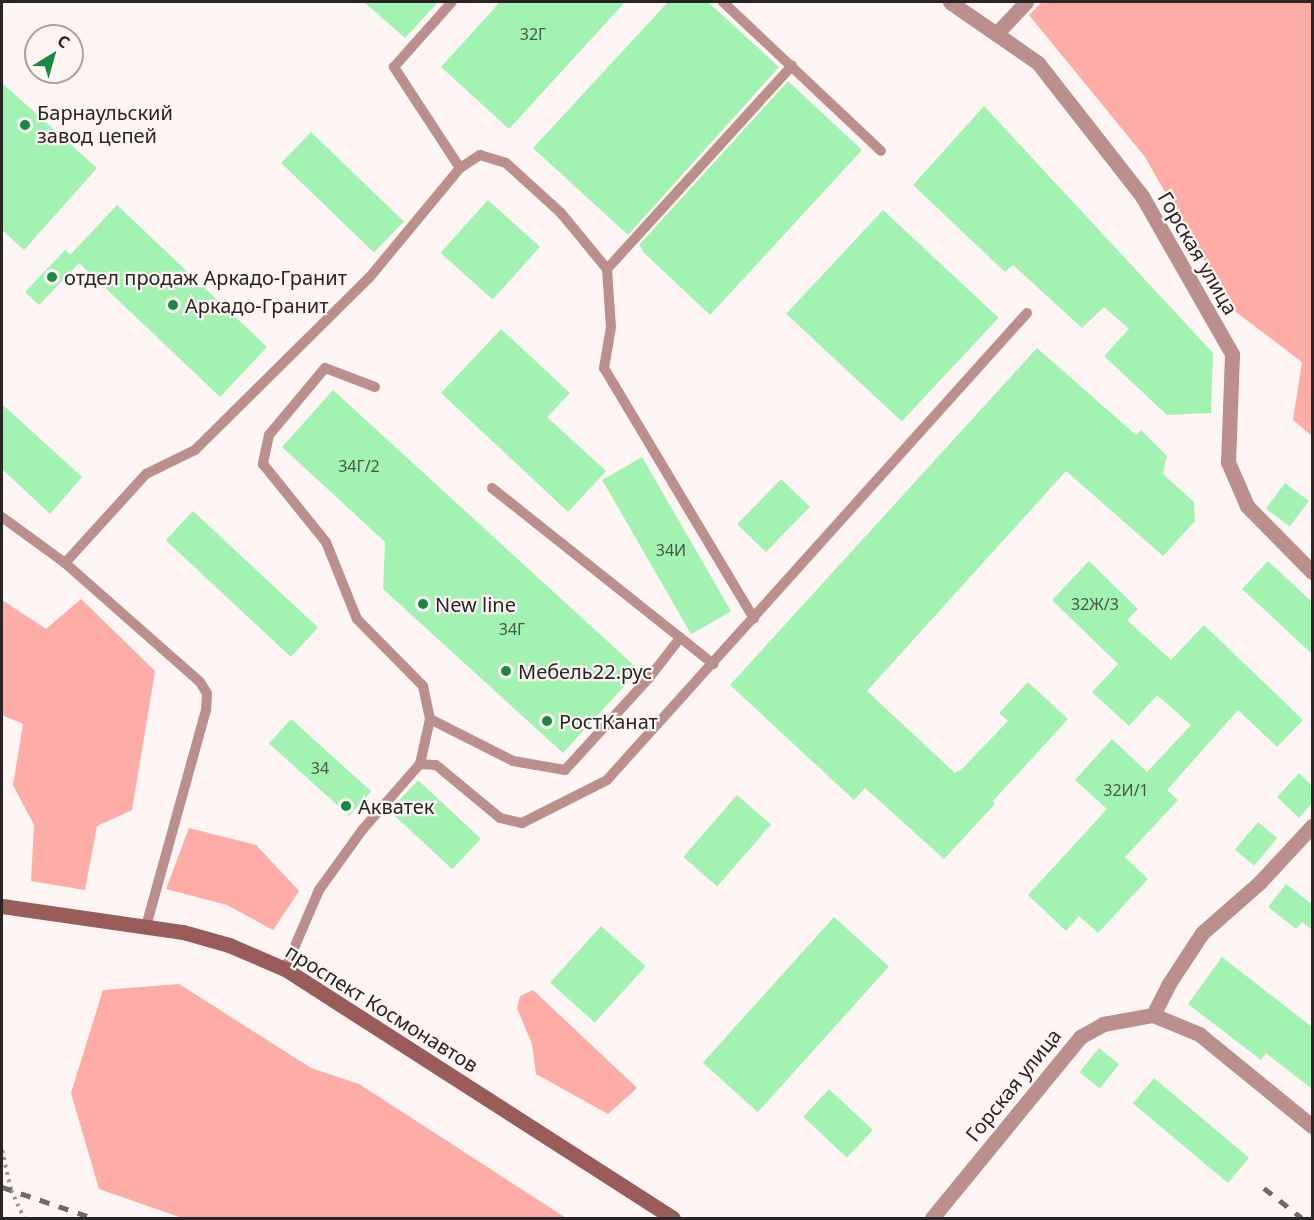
<!DOCTYPE html>
<meta charset="utf-8">
<style>
body{margin:0}
#map{position:relative;width:1314px;height:1220px;overflow:hidden;background:#fef5f4;font-family:"Noto Sans",sans-serif}
div>[style]{position:absolute}
[style*='--x']{left:calc(var(--x)*1px);top:calc(var(--y)*1px);width:calc(var(--w)*1px);rotate:calc(var(--a)*1deg)}
.forest>*{inset:0;background:#feada6}
.building>*{inset:0;background:#a2f3b2;transform-origin:0 0}
.path>*{height:4px;margin-top:-2px;transform-origin:0;background:repeating-linear-gradient(90deg,#9f9897 0 3px,transparent 0 7.5px)}
.service>*{height:10px;margin:-5px;padding:0 5px;transform-origin:5px;border-radius:5px;background:#bb8f8b}
.minor>*{height:15px;margin:-7.5px;padding:0 7.5px;transform-origin:7.5px;border-radius:7.5px;background:#bb8f8b}
.secondary>*{height:15px;margin:-7.5px;padding:0 7.5px;transform-origin:7.5px;border-radius:7.5px;background:#995c58}
.rail>*{height:4.5px;margin-top:-2.25px;transform-origin:0;background:repeating-linear-gradient(90deg,#6f6a69 0 10px,transparent 0 20px)}
.dots>*{width:16px;height:16px;translate:-50% -50%;box-sizing:border-box;border:3px solid #fef5f4;border-radius:50%}
span{translate:-50% -50%;white-space:nowrap;text-align:center;line-height:1.15;-webkit-text-stroke:4.5px #fef5f4;paint-order:stroke}
.number-label{font-size:16px;color:#465848}
.number-label span{-webkit-text-stroke-width:0}
.poi-label{font-size:20px;color:#282524}
.left{translate:0 -50%;text-align:left}
.street-label{font-size:20px;color:#282524}
.frame{position:absolute;inset:0;border:3px solid #282524;pointer-events:none}
.north{position:absolute;left:24px;top:24px;width:60px;height:60px;box-sizing:border-box;background:#fef5f4;border:2px solid #a8a2a1;border-radius:50%;rotate:37deg;font-size:16px;font-weight:700;line-height:24px;text-align:center;color:#282524}
.north::after{content:'';display:block;margin:auto;width:21px;height:27px;background:#1a8840;clip-path:polygon(50% 0,100% 100%,50% 72%,0 100%)}
</style>
<div id="map">
<div class="forest">
<div style="clip-path:polygon(1042px 2px,1312px 2px,1312px 436px,1293px 420px,1302px 362px,1232px 309px,1145px 157px,1029px 15px)"></div>
<div style="clip-path:polygon(81px 599px,155px 671px,132px 810px,97px 826px,85px 890px,31px 881px,34px 825px,13px 785px,23px 724px,2px 715px,2px 600px,46px 629px)"></div>
<div style="clip-path:polygon(189px 828px,256px 845px,299px 891px,273px 930px,227px 905px,166px 889px)"></div>
<div style="clip-path:polygon(179px 984px,311px 1068px,359px 1084px,566px 1218px,182px 1218px,99px 1189px,71px 1093px,103px 990px)"></div>
<div style="clip-path:polygon(533px 990px,637px 1088px,608px 1114px,536px 1074px,532px 1044px,517px 1008px,520px 996px)"></div>
</div>
<div class="building">
<div style="clip-path:polygon(364px 2px,438px 2px,405px 38px)"></div>
<div style="clip-path:polygon(500px 2px,625px 2px,509px 129px,441px 67px)"></div>
<div style="clip-path:polygon(668px 2px,708px 2px,779px 67px,628px 235px,533px 148px)"></div>
<div style="clip-path:polygon(788px 81px,862px 150px,710px 315px,642px 251px,643px 250px,639px 245px)"></div>
<div style="clip-path:polygon(2px 83px,97px 168px,24px 250px,2px 230px)"></div>
<div style="clip-path:polygon(984px 106px,1213px 353px,1211px 413px,1167px 415px,1104px 356px,1129px 329px,1104px 307px,1082px 328px,1013px 265px,1005px 272px,913px 185px)"></div>
<div style="left:311px;top:132px;width:129px;height:43px;rotate:44deg"></div>
<div style="left:488px;top:200px;width:70px;height:71px;rotate:42deg"></div>
<div style="clip-path:polygon(117px 205px,267px 347px,220px 397px,79px 263px,39px 305px,25px 292px,65px 250px,72px 256px,70px 255px)"></div>
<div style="left:883px;top:210px;width:158px;height:142px;rotate:43deg"></div>
<div style="clip-path:polygon(501px 329px,570px 393px,547px 417px,606px 471px,568px 512px,441px 393px)"></div>
<div style="clip-path:polygon(1037px 348px,1136px 435px,1141px 430px,1167px 456px,1163px 474px,1194px 502px,1195px 521px,1163px 556px,1066px 471px,867px 691px,955px 773px,959px 770px,960px 771px,1008px 721px,999px 713px,1028px 682px,1068px 719px,993px 801px,995px 804px,944px 859px,865px 788px,854px 800px,730px 685px)"></div>
<div style="clip-path:polygon(333px 390px,639px 670px,563px 753px,383px 589px,385px 542px,282px 447px)"></div>
<div style="clip-path:polygon(2px 404px,82px 477px,50px 514px,2px 469px)"></div>
<div style="left:642px;top:457px;width:178px;height:46px;rotate:60deg"></div>
<div style="left:781px;top:479px;width:40px;height:63px;rotate:44deg"></div>
<div style="left:1285px;top:483px;width:30px;height:32px;rotate:37deg"></div>
<div style="left:193px;top:511px;width:171px;height:40px;rotate:43deg"></div>
<div style="clip-path:polygon(1089px 561px,1138px 609px,1127px 620px,1171px 660px,1204px 625px,1303px 720px,1277px 747px,1238px 710px,1167px 790px,1178px 800px,1125px 857px,1148px 879px,1098px 933px,1079px 916px,1066px 931px,1028px 895px,1107px 809px,1075px 780px,1112px 739px,1147px 772px,1191px 725px,1157px 695px,1129px 726px,1092px 692px,1118px 664px,1052px 600px)"></div>
<div style="clip-path:polygon(1268px 561px,1312px 602px,1312px 654px,1242px 589px)"></div>
<div style="left:291px;top:719px;width:108px;height:33px;rotate:42deg"></div>
<div style="clip-path:polygon(1299px 773px,1312px 786px,1312px 803px,1299px 818px,1277px 797px)"></div>
<div style="left:418px;top:780px;width:86px;height:42px;rotate:43deg"></div>
<div style="left:737px;top:795px;width:45px;height:82px;rotate:41deg"></div>
<div style="left:1258px;top:822px;width:25px;height:36px;rotate:40deg"></div>
<div style="clip-path:polygon(1286px 884px,1312px 904px,1312px 930px,1302px 922px,1296px 929px,1268px 907px)"></div>
<div style="left:834px;top:917px;width:74px;height:196px;rotate:42deg"></div>
<div style="left:601px;top:926px;width:60px;height:76px;rotate:42deg"></div>
<div style="clip-path:polygon(1222px 957px,1312px 1027px,1312px 1089px,1266px 1053px,1261px 1060px,1188px 1004px)"></div>
<div style="left:1099px;top:1048px;width:26px;height:31px;rotate:39deg"></div>
<div style="left:1154px;top:1078px;width:124px;height:33px;rotate:40deg"></div>
<div style="left:829px;top:1089px;width:60px;height:38px;rotate:43deg"></div>
</div>
<div class="path">
<div style="--x:2;--y:1150;--w:41;--a:77.3"></div>
<div style="--x:11;--y:1190;--w:31;--a:65"></div>
</div>
<div class="service">
<div style="--x:723;--y:2;--w:217;--a:43.3"></div>
<div style="--x:460;--y:168;--w:24;--a:-33"></div>
<div style="--x:480;--y:155;--w:27;--a:17"></div>
<div style="--x:506;--y:163;--w:74;--a:42.3"></div>
<div style="--x:561;--y:213;--w:72;--a:50.6"></div>
<div style="--x:607;--y:269;--w:58;--a:86.1"></div>
<div style="--x:611;--y:327;--w:42;--a:99.7"></div>
<div style="--x:604;--y:368;--w:292;--a:59.1"></div>
<div style="--x:607;--y:269;--w:275;--a:-47.7"></div>
<div style="--x:375;--y:387;--w:53;--a:-159.2"></div>
<div style="--x:325;--y:368;--w:87;--a:129.9"></div>
<div style="--x:269;--y:435;--w:30;--a:102"></div>
<div style="--x:263;--y:464;--w:100;--a:51.1"></div>
<div style="--x:326;--y:542;--w:83;--a:68.1"></div>
<div style="--x:357;--y:619;--w:94;--a:45.4"></div>
<div style="--x:423;--y:686;--w:34;--a:78"></div>
<div style="--x:430;--y:719;--w:46;--a:102.5"></div>
<div style="--x:492;--y:488;--w:283;--a:38.5"></div>
<div style="--x:2;--y:517;--w:78;--a:36.1"></div>
<div style="--x:65;--y:563;--w:180;--a:41.4"></div>
<div style="--x:200;--y:682;--w:13;--a:58"></div>
<div style="--x:207;--y:693;--w:17;--a:93"></div>
<div style="--x:206;--y:710;--w:224;--a:105.5"></div>
<div style="--x:65;--y:563;--w:120;--a:-47.7"></div>
<div style="--x:146;--y:474;--w:55;--a:-26.1"></div>
<div style="--x:195;--y:450;--w:245;--a:-44.7"></div>
<div style="--x:369;--y:278;--w:143;--a:-50.4"></div>
<div style="--x:460;--y:168;--w:121;--a:-123.2"></div>
<div style="--x:394;--y:67;--w:87;--a:-48.3"></div>
<div style="--x:430;--y:719;--w:93;--a:26.8"></div>
<div style="--x:513;--y:761;--w:53;--a:9.8"></div>
<div style="--x:565;--y:770;--w:125;--a:-47.6"></div>
<div style="--x:649;--y:678;--w:51;--a:-52.2"></div>
<div style="--x:285;--y:969;--w:86;--a:-66.7"></div>
<div style="--x:319;--y:890;--w:75;--a:-54.2"></div>
<div style="--x:363;--y:829;--w:86;--a:-48.8"></div>
<div style="--x:420;--y:764;--w:16;--a:4"></div>
<div style="--x:436;--y:765;--w:83;--a:39.6"></div>
<div style="--x:500;--y:818;--w:23;--a:13"></div>
<div style="--x:522;--y:823;--w:95;--a:-26.8"></div>
<div style="--x:607;--y:780;--w:628;--a:-48.03"></div>
</div>
<div class="minor">
<div style="--x:950;--y:2;--w:107;--a:34.7"></div>
<div style="--x:1038;--y:63;--w:169;--a:52"></div>
<div style="--x:1142;--y:196;--w:182;--a:60.3"></div>
<div style="--x:1232;--y:354;--w:108;--a:92.1"></div>
<div style="--x:1228;--y:462;--w:48;--a:66.6"></div>
<div style="--x:1247;--y:506;--w:93;--a:45.4"></div>
<div style="--x:996;--y:34;--w:44;--a:-46.8"></div>
<div style="--x:1153;--y:1015;--w:34;--a:-63"></div>
<div style="--x:1168;--y:985;--w:62;--a:-56.8"></div>
<div style="--x:1202;--y:933;--w:76;--a:-41.3"></div>
<div style="--x:1259;--y:883;--w:78;--a:-47.1"></div>
<div style="--x:1153;--y:1015;--w:50;--a:22.4"></div>
<div style="--x:1199;--y:1034;--w:146;--a:39.2"></div>
<div style="--x:932;--y:1218;--w:234;--a:-50.7"></div>
<div style="--x:1080;--y:1037;--w:26;--a:-29"></div>
<div style="--x:1103;--y:1024;--w:51;--a:-10.2"></div>
</div>
<div class="secondary">
<div style="--x:2;--y:906;--w:183;--a:8.2"></div>
<div style="--x:183;--y:932;--w:48;--a:15.8"></div>
<div style="--x:229;--y:945;--w:61;--a:23.2"></div>
<div style="--x:285;--y:969;--w:461;--a:32.7"></div>
</div>
<div class="rail">
<div style="--x:2;--y:1187;--w:96;--a:18.8"></div>
<div style="--x:1264;--y:1188;--w:48;--a:38.3"></div>
</div>
<div class="dots">
<div style="left:25px;top:125px;background:#1a8840"></div>
<div style="left:52px;top:277px;background:#1a8840"></div>
<div style="left:173px;top:305px;background:#1a8840"></div>
<div style="left:423px;top:604px;background:#1a8840"></div>
<div style="left:506px;top:671px;background:#1a8840"></div>
<div style="left:547px;top:721px;background:#1a8840"></div>
<div style="left:346px;top:806px;background:#1a8840"></div>
</div>
<div class="number-label">
<span style="left:533px;top:34px">32Г</span>
<span style="left:359px;top:466px">34Г/2</span>
<span style="left:671px;top:550px">34И</span>
<span style="left:1095px;top:604px">32Ж/3</span>
<span style="left:512px;top:629px">34Г</span>
<span style="left:320px;top:768px">34</span>
<span style="left:1126px;top:790px">32И/1</span>
</div>
<div class="poi-label">
<span class="left" style="left:37px;top:124px">Барнаульский<br>завод цепей</span>
<span class="left" style="left:64px;top:277px">отдел продаж Аркадо-Гранит</span>
<span class="left" style="left:185px;top:305px">Аркадо-Гранит</span>
<span class="left" style="left:435px;top:604px">New line</span>
<span class="left" style="left:518px;top:671px">Мебель22.рус</span>
<span class="left" style="left:559px;top:721px">РостКанат</span>
<span class="left" style="left:358px;top:806px">Акватек</span>
</div>
<div class="street-label">
<span style="left:1198px;top:253px;rotate:60deg">Горская улица</span>
<span style="left:382px;top:1008px;rotate:32deg">проспект Космонавтов</span>
<span style="left:1013px;top:1085px;rotate:-51deg">Горская улица</span>
</div>
<div class="frame"></div>
<div class="north">С</div>
</div>
